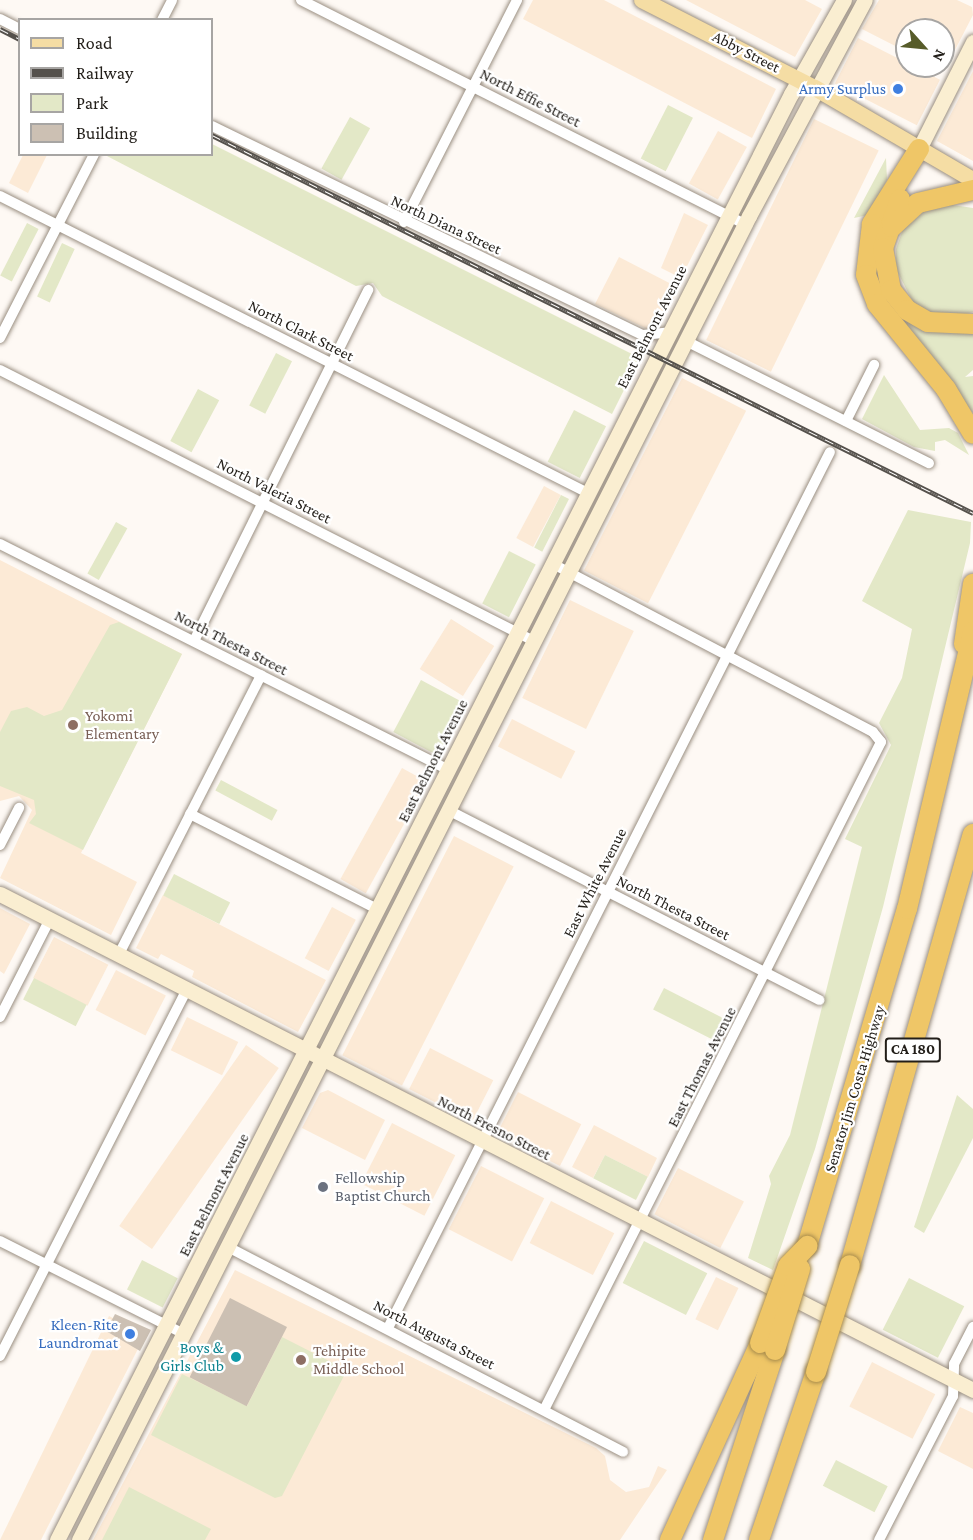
<!DOCTYPE html>
<style>
body{margin:0}
#map{position:relative;width:973px;height:1540px;overflow:hidden;background:#fef9f4;font-family:"Crimson Pro",serif}
div>[style]{position:absolute}
[style*='--x']{left:calc(var(--x)*1px);top:calc(var(--y)*1px);width:calc(var(--w)*1px);rotate:calc(var(--a)*1deg)}
.built>*{inset:0;background:#fcead6;transform-origin:0 0}
.green>*{inset:0;background:#e3e8c7;transform-origin:0 0}
.building>*{inset:0;background:#ccc0b3;transform-origin:0 0}
.roads{filter:drop-shadow(0 0 2px #9a8f82) drop-shadow(0 0 2px #9a8f82)}
.minor>*{height:10px;margin:-5px;padding:0 5px;transform-origin:5px;border-radius:5px;background:#fff}
.secondary>*{height:15px;margin:-7.5px;padding:0 7.5px;transform-origin:7.5px;border-radius:7.5px;background:#faeed1}
.primary>*{height:16px;margin:-8px;padding:0 8px;transform-origin:8px;border-radius:8px;background:#f5dda4}
.motorway>*{height:20px;margin:-10px;padding:0 10px;transform-origin:10px;border-radius:10px;background:#efc667}
.rail>*{height:5px;margin-top:-2.5px;transform-origin:0;background:repeating-linear-gradient(90deg,#fff 0 9px,#55514c 0 18px);box-sizing:border-box;border-block:2px solid #55514c}
.bridges{filter:drop-shadow(0 0 2px #a78b4c) drop-shadow(0 0 2px #a78b4c)}
.motorway-bridge>*{height:20px;margin:-10px;padding:0 10px;transform-origin:10px;border-radius:10px;background:#efc667}
.dots>*{width:16px;height:16px;translate:-50% -50%;box-sizing:border-box;border:3px solid #fff;border-radius:50%}
span{translate:-50% -50%;white-space:nowrap;text-align:center;line-height:1.15;-webkit-text-stroke:4.5px #fff;paint-order:stroke}
.shield-label span{padding:2px 4px;background:#fff;border:2px solid;border-radius:4px;-webkit-text-stroke-width:0}
.shield-label{font-size:15px;color:#221e19;font-weight:700}
.street-label{font-size:16px;color:#221e19}
.shop-label{font-size:16px;color:#366cbe}
.right{translate:-100% -50%;text-align:right}
.education-label{font-size:16px;color:#785e54}
.left{translate:0 -50%;text-align:left}
.worship-label{font-size:16px;color:#5b616d}
.culture-label{font-size:16px;color:#0d838f}
.legend{position:absolute;left:18px;top:18px;width:195px;height:138px;box-sizing:border-box;background:#fff;border:2px solid #a7a5a3;margin:0;padding:8px 10px;list-style:none;font-size:18px;color:#221e19}
.legend li{display:flex;align-items:center;gap:12px;height:30px}
.legend b{width:30px;border:2px solid #a7a5a3}
.north{position:absolute;left:895px;top:18px;width:60px;height:60px;box-sizing:border-box;background:#fff;border:2px solid #a7a5a3;border-radius:50%;rotate:117deg;font-size:16px;font-weight:700;line-height:24px;text-align:center;color:#221e19}
.north::after{content:'';display:block;margin:auto;width:21px;height:27px;background:#575c2a;clip-path:polygon(50% 0,100% 100%,50% 72%,0 100%)}
</style>
<div id="map">
<div class="built">
<div style="clip-path:polygon(533px 0,604px 0,776px 89px,752px 138px,523px 19px)"></div>
<div style="clip-path:polygon(686px 0,805px 0,822px 9px,795px 57px)"></div>
<div style="clip-path:polygon(879px 0,957px 0,972px 7px,973px 15px,944px 71px,935px 66px,943px 66px,943px 30px,907px 30px,907px 52px,862px 29px)"></div>
<div style="left:858px;top:38px;width:92px;height:51px;rotate:27deg"></div>
<div style="clip-path:polygon(973px 71px,973px 161px,937px 141px)"></div>
<div style="left:814px;top:119px;width:72px;height:246px;rotate:26deg"></div>
<div style="left:718px;top:131px;width:33px;height:60px;rotate:29deg"></div>
<div style="clip-path:polygon(23px 155px,47px 155px,28px 193px,9px 183px)"></div>
<div style="clip-path:polygon(684px 213px,708px 225px,681px 278px,661px 268px)"></div>
<div style="clip-path:polygon(619px 257px,679px 288px,661px 324px,647px 329px,595px 304px)"></div>
<div style="left:682px;top:378px;width:72px;height:216px;rotate:27deg"></div>
<div style="left:544px;top:486px;width:19px;height:59px;rotate:28deg"></div>
<div style="clip-path:polygon(0 560px,182px 654px,81px 853px,137px 882px,111px 935px,0 878px,32px 810px,19px 796px,0 801px)"></div>
<div style="left:570px;top:600px;width:71px;height:109px;rotate:26deg"></div>
<div style="left:451px;top:619px;width:51px;height:59px;rotate:32deg"></div>
<div style="left:512px;top:719px;width:71px;height:31px;rotate:27deg"></div>
<div style="left:402px;top:768px;width:29px;height:127px;rotate:29deg"></div>
<div style="left:454px;top:836px;width:67px;height:246px;rotate:27deg"></div>
<div style="clip-path:polygon(163px 895px,326px 980px,298px 1032px,192px 977px,194px 971px,161px 954px,158px 959px,136px 948px)"></div>
<div style="left:332px;top:907px;width:27px;height:58px;rotate:28deg"></div>
<div style="clip-path:polygon(0 908px,30px 924px,4px 974px,0 971px)"></div>
<div style="left:54px;top:937px;width:61px;height:46px;rotate:27deg"></div>
<div style="left:116px;top:970px;width:56px;height:45px;rotate:27deg"></div>
<div style="left:187px;top:1017px;width:57px;height:37px;rotate:26deg"></div>
<div style="left:246px;top:1045px;width:40px;height:221px;rotate:35deg"></div>
<div style="left:430px;top:1048px;width:71px;height:46px;rotate:27deg"></div>
<div style="clip-path:polygon(328px 1090px,385px 1120px,365px 1160px,302px 1128px,320px 1093px)"></div>
<div style="left:518px;top:1092px;width:71px;height:47px;rotate:27deg"></div>
<div style="left:392px;top:1123px;width:71px;height:68px;rotate:27deg"></div>
<div style="clip-path:polygon(594px 1125px,657px 1158px,648px 1177px,605px 1155px,593px 1178px,572px 1167px)"></div>
<div style="left:481px;top:1166px;width:71px;height:71px;rotate:27deg"></div>
<div style="left:678px;top:1168px;width:74px;height:52px;rotate:27deg"></div>
<div style="left:551px;top:1201px;width:71px;height:47px;rotate:27deg"></div>
<div style="clip-path:polygon(235px 1270px,596px 1448px,605px 1456px,610px 1480px,626px 1492px,649px 1487px,658px 1466px,667px 1470px,620px 1540px,93px 1540px)"></div>
<div style="left:716px;top:1277px;width:25px;height:47px;rotate:26deg"></div>
<div style="clip-path:polygon(109px 1316px,145px 1335px,41px 1540px,0 1540px)"></div>
<div style="left:872px;top:1362px;width:71px;height:50px;rotate:27deg"></div>
<div style="clip-path:polygon(960px 1407px,973px 1413px,973px 1469px,938px 1451px)"></div>
</div>
<div class="green">
<div style="left:668px;top:105px;width:28px;height:60px;rotate:27deg"></div>
<div style="left:350px;top:117px;width:23px;height:59px;rotate:29deg"></div>
<div style="clip-path:polygon(212px 144px,640px 358px,612px 414px,382px 296px,373px 283px,356px 286px,107px 156px,212px 154px)"></div>
<div style="clip-path:polygon(886px 158px,887px 180px,868px 215px,854px 218px)"></div>
<div style="clip-path:polygon(946px 204px,973px 208px,973px 312px,957px 316px,930px 312px,913px 302px,896px 269px,896px 249px,903px 229px,926px 210px)"></div>
<div style="left:27px;top:223px;width:13px;height:59px;rotate:27deg"></div>
<div style="left:62px;top:243px;width:14px;height:59px;rotate:25deg"></div>
<div style="clip-path:polygon(893px 310px,973px 330px,973px 370px,965px 377px,973px 376px,973px 413px)"></div>
<div style="left:276px;top:353px;width:18px;height:59px;rotate:27deg"></div>
<div style="clip-path:polygon(884px 375px,920px 430px,949px 428px,958px 433px,969px 455px,945px 440px,935px 442px,935px 451px,914px 447px,862px 419px)"></div>
<div style="left:198px;top:389px;width:24px;height:59px;rotate:28deg"></div>
<div style="left:574px;top:410px;width:36px;height:58px;rotate:27deg"></div>
<div style="left:561px;top:495px;width:9px;height:59px;rotate:27deg"></div>
<div style="clip-path:polygon(908px 510px,971px 522px,970px 543px,883px 907px,815px 1149px,773px 1270px,748px 1258px,771px 1184px,769px 1176px,790px 1135px,862px 847px,845px 839px,891px 745px,879px 723px,902px 678px,912px 629px,862px 601px)"></div>
<div style="left:116px;top:522px;width:13px;height:59px;rotate:29deg"></div>
<div style="left:509px;top:551px;width:30px;height:59px;rotate:27deg"></div>
<div style="clip-path:polygon(119px 622px,182px 654px,83px 850px,29px 823px,36px 814px,34px 800px,0 786px,0 732px,11px 711px,27px 707px,44px 716px,62px 710px,110px 625px)"></div>
<div style="left:421px;top:680px;width:50px;height:59px;rotate:28deg"></div>
<div style="left:221px;top:780px;width:64px;height:12px;rotate:28deg"></div>
<div style="left:174px;top:874px;width:63px;height:24px;rotate:27deg"></div>
<div style="left:34px;top:978px;width:59px;height:24px;rotate:27deg"></div>
<div style="left:664px;top:988px;width:71px;height:24px;rotate:27deg"></div>
<div style="clip-path:polygon(957px 1095px,973px 1109px,973px 1138px,924px 1233px,914px 1227px)"></div>
<div style="left:605px;top:1155px;width:48px;height:26px;rotate:27deg"></div>
<div style="left:644px;top:1241px;width:71px;height:47px;rotate:27deg"></div>
<div style="left:142px;top:1260px;width:40px;height:33px;rotate:27deg"></div>
<div style="left:909px;top:1278px;width:62px;height:58px;rotate:27deg"></div>
<div style="clip-path:polygon(282px 1337px,347px 1370px,282px 1496px,275px 1498px,151px 1435px,182px 1374px,247px 1406px)"></div>
<div style="left:836px;top:1460px;width:58px;height:29px;rotate:27deg"></div>
<div style="clip-path:polygon(129px 1487px,211px 1529px,205px 1540px,102px 1540px)"></div>
</div>
<div class="building">
<div style="left:230px;top:1298px;width:64px;height:89px;rotate:27deg"></div>
<div style="clip-path:polygon(115px 1314px,151px 1330px,140px 1351px,106px 1331px)"></div>
</div>
<div class="roads">
<div class="minor">
<div style="--x:301;--y:0;--w:497;--a:26.8"></div>
<div style="--x:0;--y:19;--w:22;--a:27"></div>
<div style="--x:162;--y:20;--w:22;--a:-63"></div>
<div style="--x:212;--y:126;--w:479;--a:25.9"></div>
<div style="--x:643;--y:335;--w:27;--a:-6"></div>
<div style="--x:0;--y:196;--w:659;--a:26.8"></div>
<div style="--x:404;--y:222;--w:249;--a:-63"></div>
<div style="--x:0;--y:338;--w:207;--a:-62.9"></div>
<div style="--x:686;--y:341;--w:272;--a:26.7"></div>
<div style="--x:0;--y:370;--w:599;--a:26.91"></div>
<div style="--x:846;--y:421;--w:63;--a:-63.4"></div>
<div style="--x:0;--y:544;--w:503;--a:26.72"></div>
<div style="--x:194;--y:641;--w:392;--a:-63.6"></div>
<div style="--x:450;--y:811;--w:415;--a:27.1"></div>
<div style="--x:190;--y:814;--w:212;--a:26.9"></div>
<div style="--x:0;--y:845;--w:42;--a:-62.8"></div>
<div style="--x:119;--y:954;--w:313;--a:-63"></div>
<div style="--x:0;--y:1017;--w:110;--a:-63"></div>
<div style="--x:0;--y:1241;--w:206;--a:26.8"></div>
<div style="--x:228;--y:1247;--w:445;--a:27.4"></div>
<div style="--x:388;--y:1328;--w:981;--a:-63.23"></div>
<div style="--x:0;--y:1356;--w:410;--a:-63"></div>
<div style="--x:545;--y:1408;--w:746;--a:-63.23"></div>
<div style="--x:881;--y:742;--w:13;--a:-129"></div>
<div style="--x:873;--y:732;--w:361;--a:-152.3"></div>
<div style="--x:879;--y:1540;--w:162;--a:-62.8"></div>
<div style="--x:953;--y:1396;--w:32;--a:-88"></div>
<div style="--x:954;--y:1364;--w:42;--a:-62.8"></div>
</div>
<div class="secondary">
<div style="--x:919;--y:149;--w:120;--a:-63.2"></div>
<div style="--x:0;--y:894;--w:1092;--a:27.01"></div>
<div style="--x:57;--y:1540;--w:1622;--a:-63.09"></div>
<div style="--x:791;--y:94;--w:108;--a:-60.6"></div>
<div style="--x:79;--y:1540;--w:1484;--a:-63.16"></div>
<div style="--x:749;--y:216;--w:245;--a:-61.8"></div>
</div>
<div class="primary">
<div style="--x:642;--y:0;--w:194;--a:27"></div>
<div style="--x:815;--y:88;--w:183;--a:30.2"></div>
</div>
<div class="motorway">
<div style="--x:919;--y:149;--w:89;--a:122.1"></div>
<div style="--x:872;--y:224;--w:51;--a:96.7"></div>
<div style="--x:866;--y:275;--w:31;--a:69"></div>
<div style="--x:877;--y:304;--w:109;--a:50.9"></div>
<div style="--x:946;--y:389;--w:52;--a:59"></div>
<div style="--x:900;--y:199;--w:52;--a:109.1"></div>
<div style="--x:883;--y:248;--w:43;--a:79.2"></div>
<div style="--x:891;--y:290;--w:26;--a:51"></div>
<div style="--x:907;--y:310;--w:24;--a:30"></div>
<div style="--x:928;--y:322;--w:45;--a:2.5"></div>
<div style="--x:892;--y:227;--w:35;--a:-43"></div>
<div style="--x:918;--y:203;--w:57;--a:-13.3"></div>
<div style="--x:964;--y:644;--w:61;--a:-81.5"></div>
<div style="--x:807;--y:1246;--w:352;--a:-73.5"></div>
<div style="--x:907;--y:909;--w:285;--a:-76.6"></div>
<div style="--x:850;--y:1265;--w:448;--a:-74.1"></div>
<div style="--x:670;--y:1540;--w:217;--a:-65.4"></div>
<div style="--x:713;--y:1540;--w:200;--a:-71.9"></div>
<div style="--x:759;--y:1540;--w:177;--a:-71.3"></div>
</div>
</div>
<div class="rail">
<div style="--x:0;--y:29;--w:22;--a:27"></div>
<div style="--x:212;--y:135;--w:850;--a:26.41"></div>
</div>
<div class="bridges">
<div class="motorway-bridge">
<div style="--x:760;--y:1343;--w:82;--a:-70"></div>
<div style="--x:788;--y:1266;--w:28;--a:-46"></div>
<div style="--x:775;--y:1350;--w:85;--a:-72.8"></div>
<div style="--x:816;--y:1372;--w:112;--a:-72.4"></div>
</div>
</div>
<div class="dots">
<div style="left:898px;top:89px;background:#3f7fe0"></div>
<div style="left:73px;top:725px;background:#8d6e63"></div>
<div style="left:323px;top:1187px;background:#6b7280"></div>
<div style="left:130px;top:1334px;background:#3f7fe0"></div>
<div style="left:236px;top:1357px;background:#0f9aa8"></div>
<div style="left:301px;top:1360px;background:#8d6e63"></div>
</div>
<div class="shield-label">
<span style="left:913px;top:1050px">CA 180</span>
</div>
<div class="street-label">
<span style="left:746px;top:52px;rotate:27deg">Abby Street</span>
<span style="left:530px;top:98px;rotate:27deg">North Effie Street</span>
<span style="left:446px;top:225px;rotate:25deg">North Diana Street</span>
<span style="left:652px;top:327px;rotate:-63deg">East Belmont Avenue</span>
<span style="left:301px;top:331px;rotate:27deg">North Clark Street</span>
<span style="left:274px;top:491px;rotate:27deg">North Valeria Street</span>
<span style="left:231px;top:643px;rotate:27deg">North Thesta Street</span>
<span style="left:433px;top:761px;rotate:-63deg">East Belmont Avenue</span>
<span style="left:595px;top:883px;rotate:-63deg">East White Avenue</span>
<span style="left:673px;top:908px;rotate:27deg">North Thesta Street</span>
<span style="left:702px;top:1067px;rotate:-63deg">East Thomas Avenue</span>
<span style="left:855px;top:1089px;rotate:-73deg">Senator Jim Costa Highway</span>
<span style="left:494px;top:1128px;rotate:27deg">North Fresno Street</span>
<span style="left:214px;top:1195px;rotate:-63deg">East Belmont Avenue</span>
<span style="left:434px;top:1335px;rotate:27deg">North Augusta Street</span>
</div>
<div class="shop-label">
<span class="right" style="left:886px;top:89px">Army Surplus</span>
<span class="right" style="left:118px;top:1334px">Kleen-Rite<br>Laundromat</span>
</div>
<div class="education-label">
<span class="left" style="left:85px;top:725px">Yokomi<br>Elementary</span>
<span class="left" style="left:313px;top:1360px">Tehipite<br>Middle School</span>
</div>
<div class="worship-label">
<span class="left" style="left:335px;top:1187px">Fellowship<br>Baptist Church</span>
</div>
<div class="culture-label">
<span class="right" style="left:224px;top:1357px">Boys &amp;<br>Girls Club</span>
</div>
<ul class="legend">
<li><b style="height:8px;background:#f5dda4"></b>Road</li>
<li><b style="height:8px;background:#55514c"></b>Railway</li>
<li><b style="height:16px;background:#e3e8c7"></b>Park</li>
<li><b style="height:16px;background:#ccc0b3"></b>Building</li>
</ul>
<div class="north">N</div>
</div>
